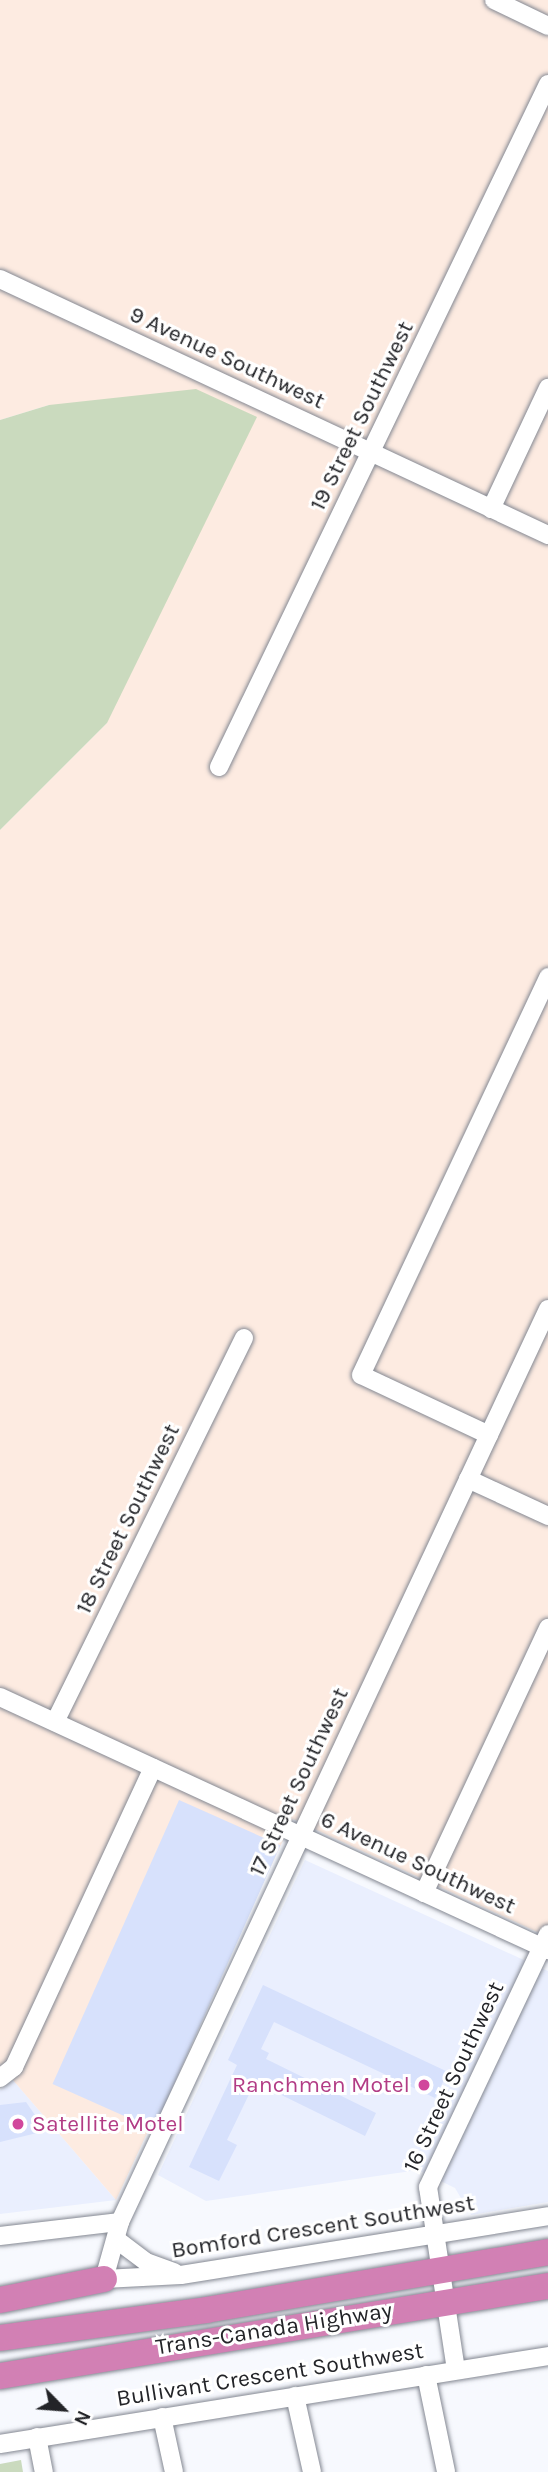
<!DOCTYPE html>
<style>
body{margin:0}
#map{position:relative;width:548px;height:2472px;overflow:hidden;background:#f7f9fe;font-family:Karla,sans-serif}
div>[style]{position:absolute}
[style*='--x']{left:calc(var(--x)*1px);top:calc(var(--y)*1px);width:calc(var(--w)*1px);rotate:calc(var(--a)*1deg)}
.built>*{inset:0;background:#eaeffe}
.industrial>*{inset:0;background:#fdebe1}
.green>*{inset:0;background:#cadabe}
.building>*{inset:0;background:#d7e1fc;transform-origin:0 0}
.roads{filter:drop-shadow(0 0 2px #848892) drop-shadow(0 0 2px #848892)}
.minor>*{height:18px;margin:-9px;padding:0 9px;transform-origin:9px;border-radius:9px;background:#fff}
.highway>*{height:26px;margin:-13px;padding:0 13px;transform-origin:13px;border-radius:13px;background:#d280b4}
.dots>*{width:19px;height:19px;translate:-50% -50%;box-sizing:border-box;border:4px solid #fff;border-radius:50%}
span{translate:-50% -50%;white-space:nowrap;text-align:center;line-height:1.15;-webkit-text-stroke:6px #fff;paint-order:stroke}
.street-label{font-size:23px;color:#232428}
.hotel-label{font-size:23px;color:#b23c85}
.right{translate:-100% -50%;text-align:right}
.left{translate:0 -50%;text-align:left}
.north{position:absolute;left:28px;top:2374px;width:70px;height:70px;-webkit-text-stroke:5px #fff;paint-order:stroke;rotate:115deg;font-size:19px;font-weight:700;line-height:28px;text-align:center;color:#232428}
.north::after{content:'';display:block;margin:auto;width:24px;height:32px;background:#232428;clip-path:polygon(50% 0,100% 100%,50% 72%,0 100%)}
</style>
<div id="map">
<div class="built">
<div style="clip-path:polygon(305px 1860px,548px 1971px,548px 2202px,471px 2215px,455px 2188px,418px 2170px,206px 2201px,158px 2175px)"></div>
<div style="clip-path:polygon(13px 2080px,116px 2200px,0 2214px,0 2090px)"></div>
</div>
<div class="industrial">
<div style="clip-path:polygon(0 0,548px 0,548px 1937px,293px 1819px,116px 2200px,0 2065px,0 830px,107px 723px,49px 405px,0 420px)"></div>
</div>
<div class="green">
<div style="clip-path:polygon(196px 389px,257px 417px,107px 723px,0 830px,0 420px,49px 405px)"></div>
<div style="clip-path:polygon(21px 2460px,23px 2472px,0 2472px,0 2464px)"></div>
</div>
<div class="building">
<div style="left:179px;top:1800px;width:111px;height:311px;rotate:24deg"></div>
<div style="clip-path:polygon(263px 1985px,448px 2072px,435px 2098px,274px 2022px,261px 2049px,269px 2053px,266px 2059px,376px 2113px,365px 2136px,255px 2082px,227px 2140px,237px 2145px,219px 2181px,189px 2167px,237px 2065px,228px 2060px)"></div>
<div style="clip-path:polygon(26px 2102px,35px 2115px,37px 2133px,0 2142px,0 2105px)"></div>
</div>
<div class="roads">
<div class="minor">
<div style="--x:494;--y:0;--w:60;--a:25.7"></div>
<div style="--x:0;--y:279;--w:605;--a:25.04"></div>
<div style="--x:491;--y:509;--w:134;--a:-64.8"></div>
<div style="--x:219;--y:767;--w:758;--a:-64.28"></div>
<div style="--x:548;--y:1309;--w:1008;--a:115.12"></div>
<div style="--x:120;--y:2222;--w:59;--a:105.7"></div>
<div style="--x:104;--y:2279;--w:77;--a:-3"></div>
<div style="--x:181;--y:2275;--w:372;--a:-9.1"></div>
<div style="--x:489;--y:1435;--w:141;--a:-154.9"></div>
<div style="--x:361;--y:1375;--w:440;--a:-64.8"></div>
<div style="--x:468;--y:1479;--w:88;--a:24.8"></div>
<div style="--x:0;--y:1697;--w:604;--a:24.78"></div>
<div style="--x:55;--y:1722;--w:428;--a:-63.8"></div>
<div style="--x:424;--y:1893;--w:293;--a:-64.9"></div>
<div style="--x:0;--y:2078;--w:18;--a:-38"></div>
<div style="--x:14;--y:2067;--w:330;--a:-65.1"></div>
<div style="--x:0;--y:2236;--w:121;--a:-6.7"></div>
<div style="--x:117;--y:2240;--w:36;--a:37"></div>
<div style="--x:146;--y:2262;--w:30;--a:20"></div>
<div style="--x:456;--y:2370;--w:185;--a:-98.7"></div>
<div style="--x:428;--y:2187;--w:280;--a:-64.6"></div>
<div style="--x:426;--y:2375;--w:99;--a:78.3"></div>
<div style="--x:295;--y:2396;--w:78;--a:77.4"></div>
<div style="--x:162;--y:2417;--w:56;--a:77.7"></div>
<div style="--x:37;--y:2437;--w:36;--a:79"></div>
<div style="--x:0;--y:2444;--w:555;--a:-9.12"></div>
</div>
<div class="highway">
<div style="--x:0;--y:2300;--w:106;--a:-11.4"></div>
<div style="--x:0;--y:2338;--w:208;--a:-7.7"></div>
<div style="--x:206;--y:2310;--w:347;--a:-9.6"></div>
<div style="--x:0;--y:2376;--w:555;--a:-9.33"></div>
</div>
</div>
<div class="dots">
<div style="left:424px;top:2085px;background:#d1479c"></div>
<div style="left:18px;top:2124px;background:#d1479c"></div>
</div>
<div class="street-label">
<span style="left:227px;top:358px;rotate:25deg">9 Avenue Southwest</span>
<span style="left:362px;top:416px;rotate:-64deg">19 Street Southwest</span>
<span style="left:128px;top:1519px;rotate:-64deg">18 Street Southwest</span>
<span style="left:299px;top:1782px;rotate:-65deg">17 Street Southwest</span>
<span style="left:418px;top:1863px;rotate:25deg">6 Avenue Southwest</span>
<span style="left:454px;top:2077px;rotate:-65deg">16 Street Southwest</span>
<span style="left:323px;top:2227px;rotate:-9deg">Bomford Crescent Southwest</span>
<span style="left:274px;top:2329px;rotate:-9deg">Trans-Canada Highway</span>
<span style="left:270px;top:2375px;rotate:-9deg">Bullivant Crescent Southwest</span>
</div>
<div class="hotel-label">
<span class="right" style="left:410px;top:2085px">Ranchmen Motel</span>
<span class="left" style="left:32px;top:2124px">Satellite Motel</span>
</div>
<div class="north">N</div>
</div>
